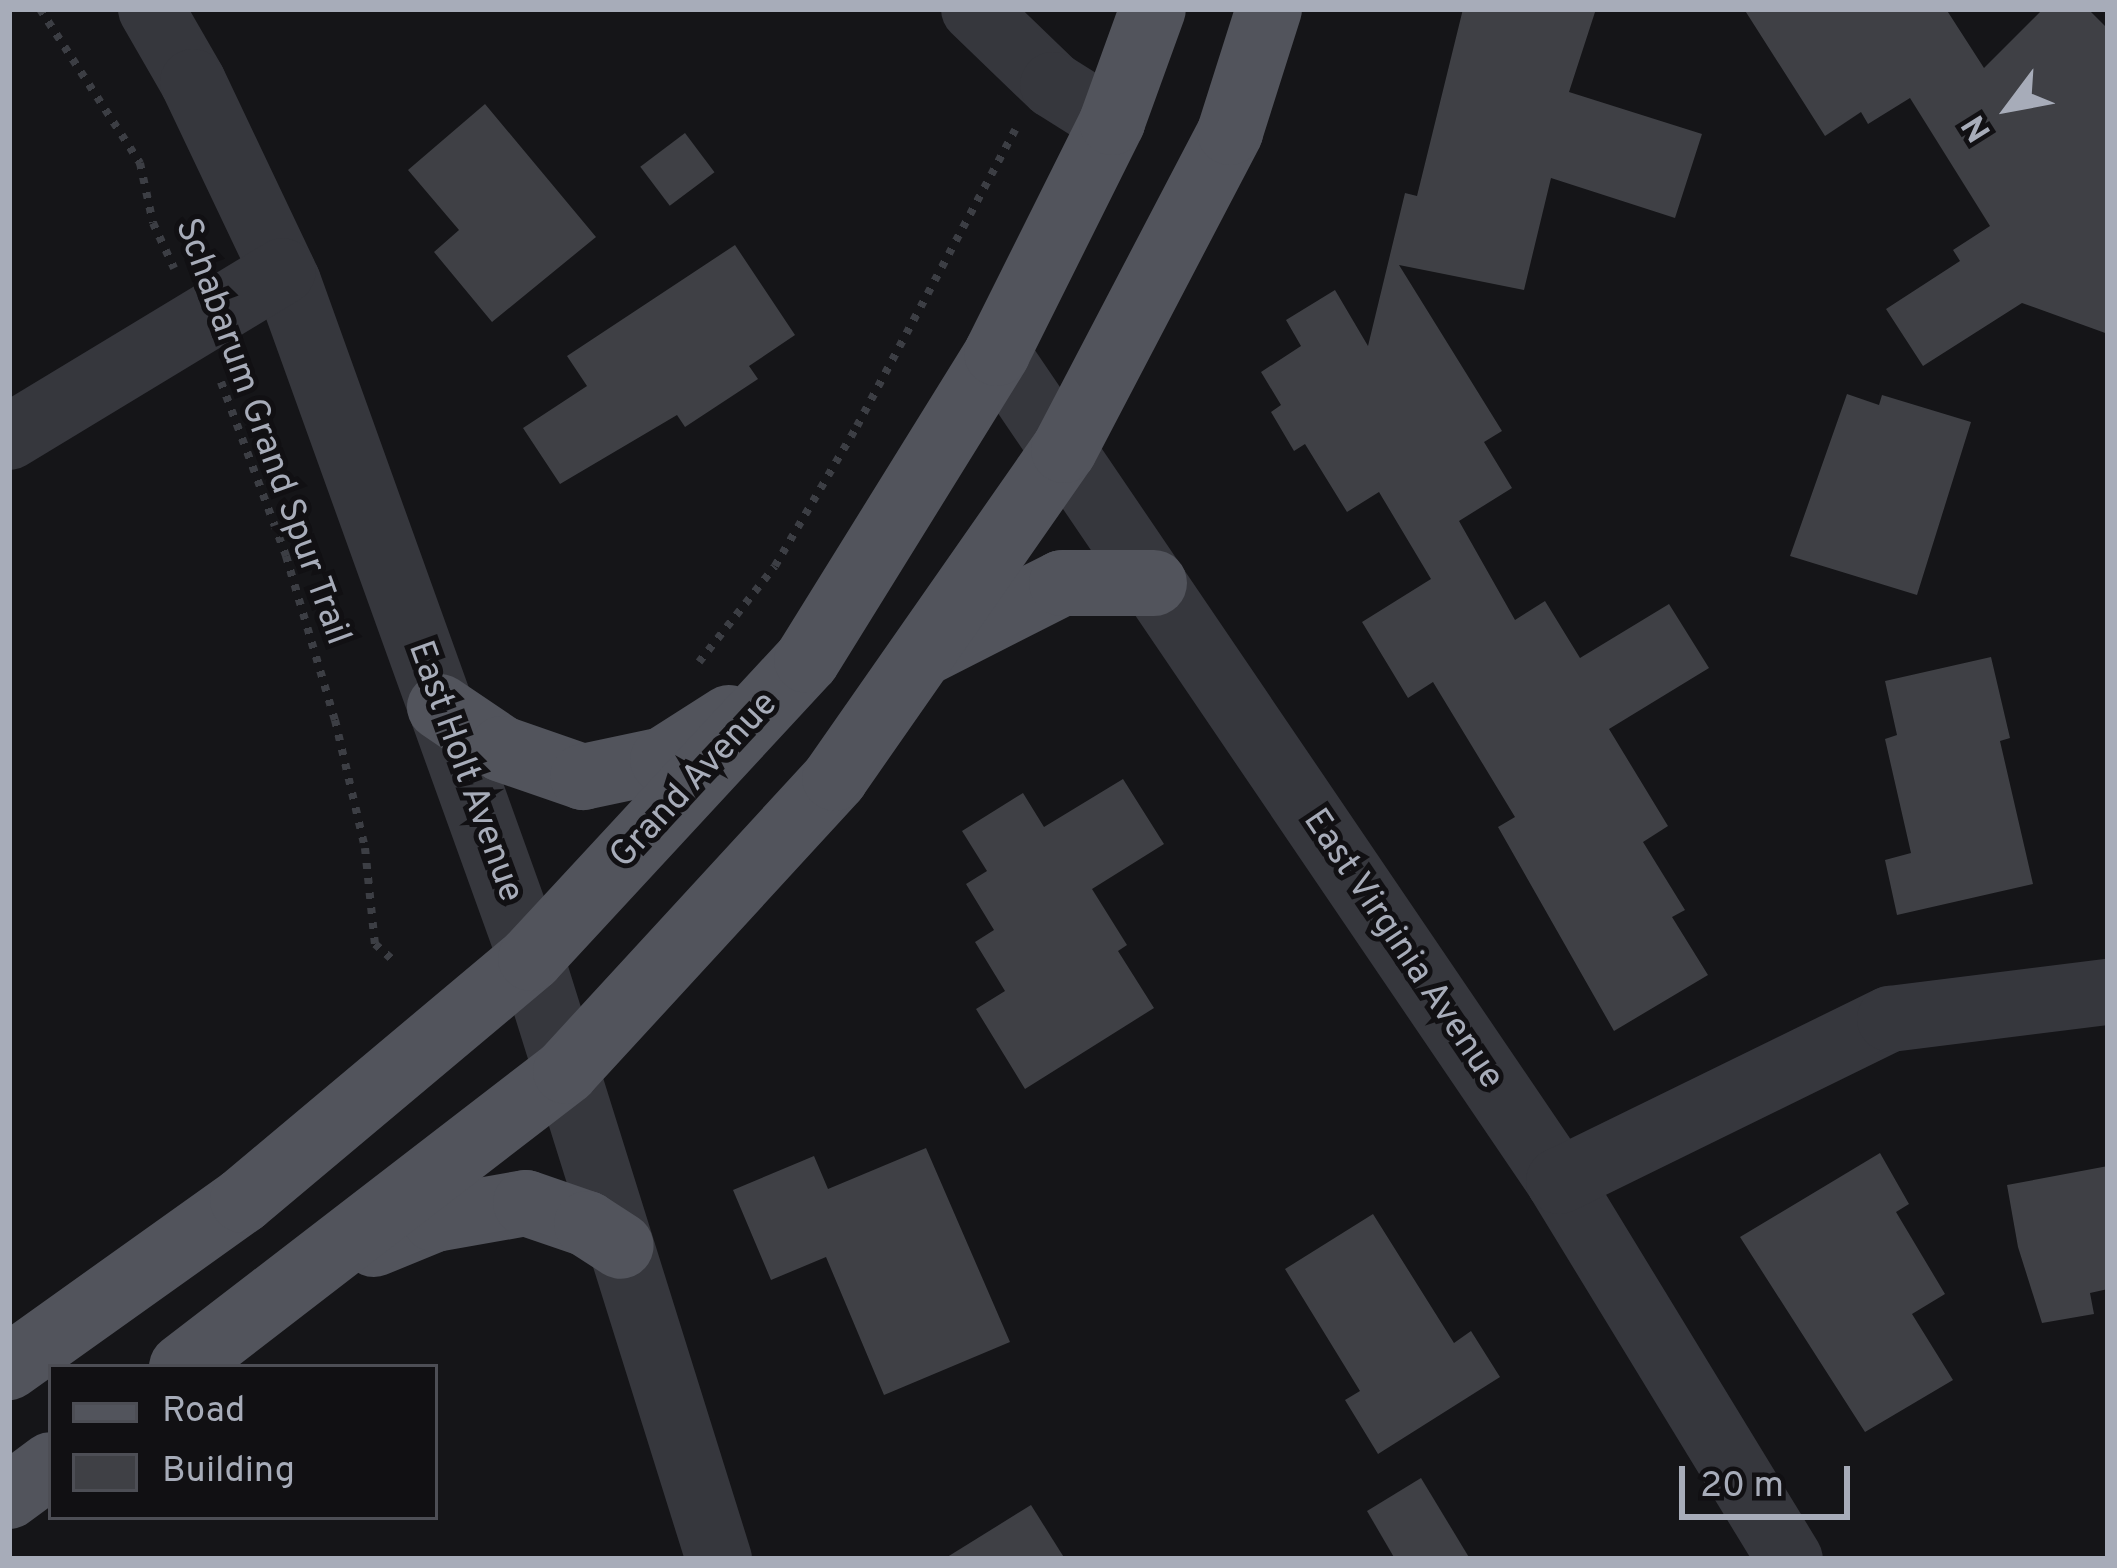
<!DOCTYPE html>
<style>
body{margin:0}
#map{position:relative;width:2117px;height:1568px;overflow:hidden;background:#151518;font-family:Overpass,sans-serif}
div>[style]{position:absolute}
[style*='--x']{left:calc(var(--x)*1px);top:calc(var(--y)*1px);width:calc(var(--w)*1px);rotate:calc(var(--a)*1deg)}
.building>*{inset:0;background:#3f4045;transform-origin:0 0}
.path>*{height:8px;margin-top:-4px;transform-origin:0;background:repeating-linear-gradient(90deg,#3c3e44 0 6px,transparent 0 15px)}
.minor>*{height:66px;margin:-33px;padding:0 33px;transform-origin:33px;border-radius:33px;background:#36373d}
.major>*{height:66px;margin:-33px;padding:0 33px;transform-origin:33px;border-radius:33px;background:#52545c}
span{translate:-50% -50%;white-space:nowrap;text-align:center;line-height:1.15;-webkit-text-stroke:10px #111013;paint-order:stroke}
.street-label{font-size:36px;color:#a7acb9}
.frame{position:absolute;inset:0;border:12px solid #a7acb9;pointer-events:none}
.legend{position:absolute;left:48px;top:1364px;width:390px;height:156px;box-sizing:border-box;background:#111013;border:3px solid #4d4e55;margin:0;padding:15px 21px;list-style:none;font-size:36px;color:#a7acb9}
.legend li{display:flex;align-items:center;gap:24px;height:60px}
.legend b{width:60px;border:3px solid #4d4e55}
.north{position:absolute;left:1949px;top:48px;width:120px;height:120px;-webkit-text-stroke:9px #111013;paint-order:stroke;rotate:238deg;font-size:33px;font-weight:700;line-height:48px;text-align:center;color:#a7acb9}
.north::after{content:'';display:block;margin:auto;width:42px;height:54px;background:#a7acb9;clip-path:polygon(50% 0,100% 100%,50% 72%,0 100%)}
.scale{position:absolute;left:1679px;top:1466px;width:171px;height:54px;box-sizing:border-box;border:6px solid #a7acb9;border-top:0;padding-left:15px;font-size:36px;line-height:42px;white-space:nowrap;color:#a7acb9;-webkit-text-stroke:9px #111013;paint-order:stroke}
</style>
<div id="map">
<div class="building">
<div style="clip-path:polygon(1463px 9px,1596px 9px,1569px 92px,1702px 134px,1675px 218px,1551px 178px,1524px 290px,1399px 265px,1502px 431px,1484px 442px,1512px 488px,1459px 521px,1515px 620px,1545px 601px,1580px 658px,1669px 604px,1709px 668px,1609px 729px,1668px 826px,1643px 842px,1685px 910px,1672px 917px,1708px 975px,1614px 1031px,1498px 827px,1515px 817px,1433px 682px,1408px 698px,1362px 622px,1431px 579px,1379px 492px,1347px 512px,1305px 444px,1294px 451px,1271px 412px,1281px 405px,1261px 372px,1301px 346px,1286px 320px,1335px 290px,1368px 346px,1405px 193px,1417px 196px)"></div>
<div style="clip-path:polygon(1744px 9px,1946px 9px,1984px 68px,2043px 9px,2088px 9px,2108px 29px,2108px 334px,2022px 303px,1923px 366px,1886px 309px,1960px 261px,1953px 250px,1990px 226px,1910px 98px,1868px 124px,1861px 112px,1825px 136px)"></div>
<div style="clip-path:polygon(485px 104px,596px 237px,492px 322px,434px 252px,459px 230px,408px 170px)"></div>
<div style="left:685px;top:133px;width:49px;height:56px;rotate:53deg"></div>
<div style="clip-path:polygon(735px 245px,795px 335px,749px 366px,758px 379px,685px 427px,677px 415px,560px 484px,523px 428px,587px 386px,567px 356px)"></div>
<div style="clip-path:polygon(1847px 394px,1879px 405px,1882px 395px,1971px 422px,1917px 595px,1790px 556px)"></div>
<div style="clip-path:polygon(1991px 657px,2010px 738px,2000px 741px,2033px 884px,1897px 915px,1885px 860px,1911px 853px,1885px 739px,1897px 735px,1885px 681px)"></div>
<div style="clip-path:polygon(1123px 779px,1164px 844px,1092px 889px,1127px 945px,1118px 951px,1154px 1008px,1025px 1089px,976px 1009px,1005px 991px,975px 942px,994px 930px,966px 884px,987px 871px,962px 831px,1023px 793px,1044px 827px)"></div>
<div style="clip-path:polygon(926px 1148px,1010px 1342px,884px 1395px,826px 1257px,771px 1280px,733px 1190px,814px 1156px,828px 1189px)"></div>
<div style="clip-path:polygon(1880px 1153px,1909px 1204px,1896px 1212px,1945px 1294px,1912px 1314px,1953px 1380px,1865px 1432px,1740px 1237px)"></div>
<div style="clip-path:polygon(2108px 1166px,2108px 1289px,2090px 1293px,2094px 1314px,2042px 1323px,2018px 1247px,2007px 1185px)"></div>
<div style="clip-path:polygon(1373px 1214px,1454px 1343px,1471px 1331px,1500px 1377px,1378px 1454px,1345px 1400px,1360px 1391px,1285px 1269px)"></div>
<div style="clip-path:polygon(1421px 1478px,1470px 1559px,1395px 1559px,1367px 1511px)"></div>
<div style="clip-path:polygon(1031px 1505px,1065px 1559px,944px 1559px)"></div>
</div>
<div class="path">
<div style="--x:40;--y:9;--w:184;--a:57"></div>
<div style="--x:140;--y:163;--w:61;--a:77.8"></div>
<div style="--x:153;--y:223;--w:50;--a:65"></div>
<div style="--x:221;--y:382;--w:186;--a:69.5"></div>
<div style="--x:286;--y:556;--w:171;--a:73.4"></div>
<div style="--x:335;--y:720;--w:131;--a:76.8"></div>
<div style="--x:365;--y:848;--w:97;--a:84.1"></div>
<div style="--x:375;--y:944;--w:25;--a:42"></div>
<div style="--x:699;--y:662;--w:122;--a:-51.6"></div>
<div style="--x:775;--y:566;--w:162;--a:-59.6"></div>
<div style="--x:857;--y:426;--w:336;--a:-61.9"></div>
</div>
<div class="minor">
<div style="--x:151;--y:9;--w:84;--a:60.1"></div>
<div style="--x:193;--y:82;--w:221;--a:64.6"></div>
<div style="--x:288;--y:282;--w:718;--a:70.23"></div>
<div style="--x:531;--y:958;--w:630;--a:72.63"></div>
<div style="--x:974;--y:9;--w:110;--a:43.9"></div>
<div style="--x:1053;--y:85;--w:70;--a:32.1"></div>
<div style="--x:997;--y:353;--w:1001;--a:55.83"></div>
<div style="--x:1559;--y:1181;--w:443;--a:58.6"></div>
<div style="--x:9;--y:437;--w:320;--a:-31.2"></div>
<div style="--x:1559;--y:1181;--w:369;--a:-26.1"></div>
<div style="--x:1890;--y:1019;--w:220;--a:-7.1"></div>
</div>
<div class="major">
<div style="--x:928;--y:651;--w:150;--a:-26.9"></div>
<div style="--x:1062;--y:583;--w:92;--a:0"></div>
<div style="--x:440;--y:707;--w:75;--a:34.1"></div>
<div style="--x:502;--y:749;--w:86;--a:19.1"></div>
<div style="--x:583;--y:777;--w:82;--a:-12"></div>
<div style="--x:663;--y:760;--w:78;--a:-32.5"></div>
<div style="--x:374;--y:1244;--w:66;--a:-22.3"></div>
<div style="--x:435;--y:1219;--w:92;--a:-10"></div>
<div style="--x:526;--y:1203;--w:65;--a:19"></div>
<div style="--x:587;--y:1224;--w:40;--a:32.9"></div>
<div style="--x:9;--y:1367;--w:287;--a:-35.5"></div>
<div style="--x:243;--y:1200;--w:376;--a:-40"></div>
<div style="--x:531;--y:958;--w:406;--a:-47.2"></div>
<div style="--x:807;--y:660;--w:361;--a:-58.2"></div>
<div style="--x:997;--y:353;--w:258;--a:-63.5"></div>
<div style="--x:1112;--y:122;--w:120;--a:-70.1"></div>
<div style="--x:182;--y:1367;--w:485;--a:-37.6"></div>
<div style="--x:566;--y:1071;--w:398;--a:-47.4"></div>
<div style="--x:835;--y:778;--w:400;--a:-55.1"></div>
<div style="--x:1064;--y:450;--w:359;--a:-62.4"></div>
<div style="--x:1230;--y:132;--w:129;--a:-72.4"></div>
<div style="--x:9;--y:1496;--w:52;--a:-36.4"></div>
</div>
<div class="street-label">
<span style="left:261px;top:432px;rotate:70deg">Schabarum Grand Spur Trail</span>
<span style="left:464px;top:772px;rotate:70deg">East Holt Avenue</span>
<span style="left:695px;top:781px;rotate:-47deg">Grand Avenue</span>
<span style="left:1402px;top:950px;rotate:56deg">East Virginia Avenue</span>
</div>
<div class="frame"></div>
<ul class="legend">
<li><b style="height:15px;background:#52545c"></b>Road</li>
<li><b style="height:33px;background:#3f4045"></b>Building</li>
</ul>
<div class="north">N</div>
<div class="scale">20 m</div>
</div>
